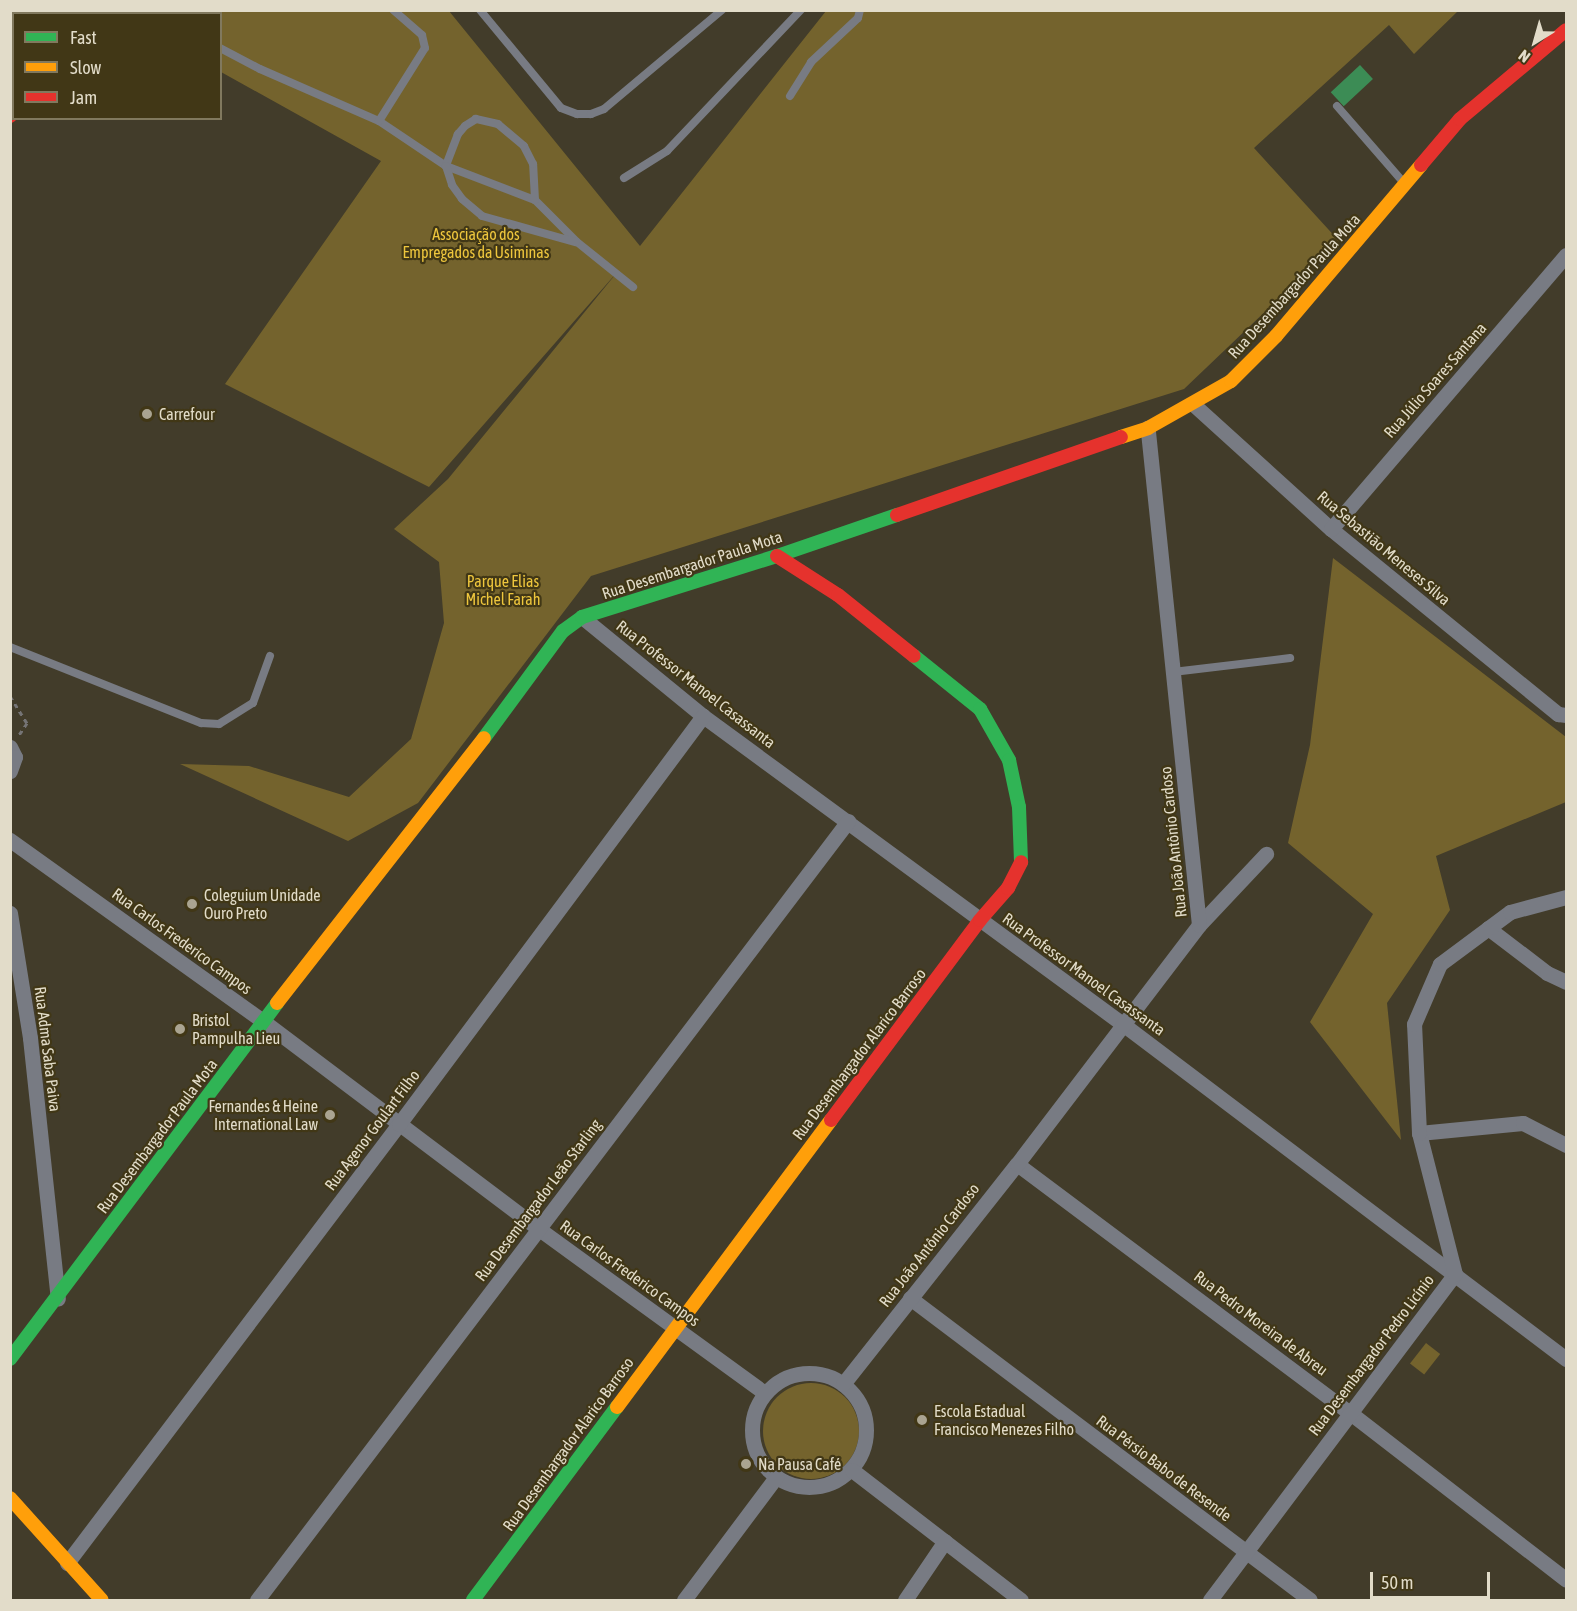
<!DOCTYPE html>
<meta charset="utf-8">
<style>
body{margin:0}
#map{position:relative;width:1577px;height:1611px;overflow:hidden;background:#423c2a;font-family:"Asap Condensed",sans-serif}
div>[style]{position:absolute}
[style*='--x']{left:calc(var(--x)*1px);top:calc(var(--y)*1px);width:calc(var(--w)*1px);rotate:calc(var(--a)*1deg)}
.green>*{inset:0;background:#74632d;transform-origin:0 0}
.round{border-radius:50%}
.water>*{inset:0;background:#3c8c55;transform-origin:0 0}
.path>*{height:3px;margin-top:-1.5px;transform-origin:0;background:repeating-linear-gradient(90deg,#757475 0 4.5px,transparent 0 9px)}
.lane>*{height:8px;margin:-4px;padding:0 4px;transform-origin:4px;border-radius:4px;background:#787b83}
.street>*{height:15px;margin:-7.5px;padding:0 7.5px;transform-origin:7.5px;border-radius:7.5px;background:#787b83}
.street>.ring{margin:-7.5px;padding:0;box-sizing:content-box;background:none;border:15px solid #787b83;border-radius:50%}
.fast>*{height:14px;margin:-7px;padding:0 7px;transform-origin:7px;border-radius:7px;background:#30b455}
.slow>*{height:14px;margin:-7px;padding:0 7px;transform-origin:7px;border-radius:7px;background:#ff9f0a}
.jam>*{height:14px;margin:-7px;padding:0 7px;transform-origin:7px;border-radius:7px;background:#e5322d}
.dots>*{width:16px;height:16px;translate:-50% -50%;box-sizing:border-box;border:3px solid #413716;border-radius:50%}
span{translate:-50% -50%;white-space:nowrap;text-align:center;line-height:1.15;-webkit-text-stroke:4.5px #413716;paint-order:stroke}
.park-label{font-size:16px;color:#eec63d}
.street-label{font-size:16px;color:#e2dcc9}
.poi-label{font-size:16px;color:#e2dcc9}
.left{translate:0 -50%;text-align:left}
.right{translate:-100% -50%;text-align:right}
.frame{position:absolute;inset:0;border:12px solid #e2dcc9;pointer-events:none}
.legend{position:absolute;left:12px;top:12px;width:210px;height:108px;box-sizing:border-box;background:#413716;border:2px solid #81795e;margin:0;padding:8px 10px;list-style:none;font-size:18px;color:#e2dcc9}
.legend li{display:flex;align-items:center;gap:12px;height:30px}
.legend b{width:30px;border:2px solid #81795e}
.north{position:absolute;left:1505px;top:12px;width:60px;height:60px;-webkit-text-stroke:4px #413716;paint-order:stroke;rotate:217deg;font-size:16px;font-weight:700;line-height:24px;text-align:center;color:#e2dcc9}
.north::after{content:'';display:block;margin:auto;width:21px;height:27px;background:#e2dcc9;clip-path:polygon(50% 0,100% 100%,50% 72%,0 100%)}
.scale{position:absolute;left:1370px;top:1572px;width:120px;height:27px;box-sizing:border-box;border:3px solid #e2dcc9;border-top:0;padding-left:8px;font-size:18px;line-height:21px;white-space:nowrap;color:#e2dcc9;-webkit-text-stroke:4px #413716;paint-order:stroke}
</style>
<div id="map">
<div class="green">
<div style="clip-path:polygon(123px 10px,449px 11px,640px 246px,826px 11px,1458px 11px,1414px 54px,1389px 25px,1254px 148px,1339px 241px,1184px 389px,591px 576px,418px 803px,348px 841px,180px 764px,249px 766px,349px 797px,411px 739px,444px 623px,439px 562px,394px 529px,448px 479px,619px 270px,429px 487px,225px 384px,381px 161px,221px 72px,220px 14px,120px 14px)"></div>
<div style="clip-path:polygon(1333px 558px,1566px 737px,1566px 802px,1436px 856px,1450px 910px,1387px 1003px,1401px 1140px,1310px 1022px,1373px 914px,1288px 843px,1310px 745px)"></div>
<div style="left:1426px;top:1343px;width:18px;height:26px;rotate:38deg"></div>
<div class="round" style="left:763px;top:1383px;width:96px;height:96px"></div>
</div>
<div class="water">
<div style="left:1360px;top:65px;width:19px;height:40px;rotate:47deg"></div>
</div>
<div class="path">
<div style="--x:10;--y:696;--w:32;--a:58"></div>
<div style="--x:27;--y:723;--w:14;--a:124"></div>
</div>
<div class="lane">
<div style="--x:151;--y:10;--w:6;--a:39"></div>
<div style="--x:480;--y:10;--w:127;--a:50.4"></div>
<div style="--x:561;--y:108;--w:17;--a:21"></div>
<div style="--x:577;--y:114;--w:14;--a:0"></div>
<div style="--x:591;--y:114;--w:14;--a:-21"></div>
<div style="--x:604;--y:109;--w:154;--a:-40"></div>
<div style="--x:220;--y:48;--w:45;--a:27.7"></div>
<div style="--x:260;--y:69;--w:130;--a:23.6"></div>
<div style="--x:379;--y:121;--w:81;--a:33.9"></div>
<div style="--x:446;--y:166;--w:95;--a:20.9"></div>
<div style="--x:535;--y:200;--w:59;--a:45"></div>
<div style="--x:577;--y:242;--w:72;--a:38.8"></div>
<div style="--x:790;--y:96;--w:40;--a:-58"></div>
<div style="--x:811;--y:62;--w:64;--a:-43.1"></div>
<div style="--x:858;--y:18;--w:8;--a:-76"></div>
<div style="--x:1337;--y:106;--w:101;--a:49"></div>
<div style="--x:379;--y:121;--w:86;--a:-57.8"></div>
<div style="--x:425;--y:48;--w:13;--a:-103"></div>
<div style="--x:422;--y:35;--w:38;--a:-139"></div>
<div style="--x:624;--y:178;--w:51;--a:-32.1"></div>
<div style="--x:667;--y:151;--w:195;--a:-46.5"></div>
<div style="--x:535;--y:200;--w:36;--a:-93"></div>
<div style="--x:533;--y:164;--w:20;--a:-117"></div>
<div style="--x:524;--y:146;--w:34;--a:-140"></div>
<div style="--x:498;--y:124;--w:23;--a:-167"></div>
<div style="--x:476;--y:119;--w:13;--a:148"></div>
<div style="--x:465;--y:126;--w:11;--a:131"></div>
<div style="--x:458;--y:134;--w:34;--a:111"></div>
<div style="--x:446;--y:166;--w:20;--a:72"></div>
<div style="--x:452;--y:185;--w:17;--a:54"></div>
<div style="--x:462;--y:199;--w:26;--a:40"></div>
<div style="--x:482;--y:216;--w:97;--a:15.6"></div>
<div style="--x:10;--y:647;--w:206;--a:21.7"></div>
<div style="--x:201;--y:723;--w:18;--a:3"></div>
<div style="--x:219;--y:724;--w:40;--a:-32"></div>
<div style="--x:253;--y:703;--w:50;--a:-70.1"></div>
<div style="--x:1173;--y:672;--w:118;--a:-6.8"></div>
</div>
<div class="street">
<div style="--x:1193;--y:404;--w:186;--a:42.2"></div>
<div style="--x:1331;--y:529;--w:293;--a:39.2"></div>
<div style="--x:1558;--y:714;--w:8;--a:7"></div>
<div style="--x:1331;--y:529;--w:361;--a:-49.4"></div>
<div style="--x:582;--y:617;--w:156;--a:39.3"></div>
<div style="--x:703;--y:716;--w:522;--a:36.28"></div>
<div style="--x:1124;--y:1025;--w:554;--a:37.08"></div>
<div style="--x:10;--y:747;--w:11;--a:63"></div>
<div style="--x:15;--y:757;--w:15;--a:110"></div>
<div style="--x:10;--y:840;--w:311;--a:35.6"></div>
<div style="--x:263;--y:1021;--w:346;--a:37"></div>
<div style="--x:539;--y:1229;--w:279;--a:36"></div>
<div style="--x:10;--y:913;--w:127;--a:80.9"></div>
<div style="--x:30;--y:1038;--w:262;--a:83.9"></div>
<div style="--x:1199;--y:925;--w:98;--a:-46.7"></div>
<div style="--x:1488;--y:928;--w:74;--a:37.3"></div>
<div style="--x:1547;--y:973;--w:21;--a:25"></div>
<div style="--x:1419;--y:1133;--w:104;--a:-5.5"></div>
<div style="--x:1523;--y:1123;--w:48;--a:27.1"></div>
<div style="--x:1017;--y:1164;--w:414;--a:36.8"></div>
<div style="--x:1349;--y:1412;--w:274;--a:37.7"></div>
<div style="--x:910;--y:1298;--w:501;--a:37.05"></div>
<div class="ring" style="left:752px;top:1373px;width:99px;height:99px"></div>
<div style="--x:843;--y:1384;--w:280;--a:-51.7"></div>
<div style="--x:1017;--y:1164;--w:300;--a:-52.7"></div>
<div style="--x:1199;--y:925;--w:500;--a:-95.9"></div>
<div style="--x:852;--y:1470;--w:213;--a:37.6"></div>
<div style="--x:67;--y:1563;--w:550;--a:-52.9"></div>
<div style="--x:399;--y:1124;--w:509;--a:-53.31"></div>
<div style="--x:257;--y:1600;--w:978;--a:-52.81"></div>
<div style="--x:684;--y:1600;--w:154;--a:-53.2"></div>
<div style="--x:905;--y:1600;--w:71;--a:-55.9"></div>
<div style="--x:1210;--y:1600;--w:408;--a:-53.1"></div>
<div style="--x:1455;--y:1274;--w:146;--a:-104.3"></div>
<div style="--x:1419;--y:1133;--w:109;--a:-92.6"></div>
<div style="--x:1414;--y:1024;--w:65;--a:-66.6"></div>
<div style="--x:1440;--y:964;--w:87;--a:-36.6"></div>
<div style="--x:1510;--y:912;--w:58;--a:-15"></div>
</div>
<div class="fast">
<div style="--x:10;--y:55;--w:6;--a:-45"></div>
<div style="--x:914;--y:656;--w:85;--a:38.8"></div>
<div style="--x:980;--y:709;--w:59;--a:60.4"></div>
<div style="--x:1009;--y:760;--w:48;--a:78"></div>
<div style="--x:1019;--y:807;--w:55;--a:87.9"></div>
<div style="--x:484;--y:738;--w:133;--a:-53.6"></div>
<div style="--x:563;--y:631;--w:24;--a:-36"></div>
<div style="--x:582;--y:617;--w:204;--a:-17.4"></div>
<div style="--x:777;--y:556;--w:127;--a:-18.9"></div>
<div style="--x:10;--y:1359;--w:445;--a:-53.1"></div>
<div style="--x:473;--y:1600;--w:241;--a:-53.3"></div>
</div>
<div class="slow">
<div style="--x:87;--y:14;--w:5;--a:-53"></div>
<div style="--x:1121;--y:437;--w:28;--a:-18"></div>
<div style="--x:1148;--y:428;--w:95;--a:-29.5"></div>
<div style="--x:1231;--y:381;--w:64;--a:-45"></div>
<div style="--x:1276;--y:336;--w:224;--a:-49.7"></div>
<div style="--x:277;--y:1003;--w:336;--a:-52"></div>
<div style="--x:617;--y:1407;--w:358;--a:-53.3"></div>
<div style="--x:10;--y:1498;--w:137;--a:48"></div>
</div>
<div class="jam">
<div style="--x:39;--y:14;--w:4;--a:-63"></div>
<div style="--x:10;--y:116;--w:6;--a:-45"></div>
<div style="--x:1421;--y:165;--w:60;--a:-49.7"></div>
<div style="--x:1460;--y:119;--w:138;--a:-40"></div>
<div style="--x:897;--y:515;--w:237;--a:-19.2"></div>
<div style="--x:777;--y:556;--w:72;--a:32.6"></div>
<div style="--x:838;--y:595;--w:97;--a:38.8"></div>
<div style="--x:831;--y:1120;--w:249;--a:-53.3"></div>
<div style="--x:980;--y:920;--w:43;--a:-48.8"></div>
<div style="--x:1008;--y:888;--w:29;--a:-63"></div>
</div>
<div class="dots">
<div style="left:147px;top:414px;background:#aaa491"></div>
<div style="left:192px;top:904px;background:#aaa491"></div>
<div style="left:180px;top:1029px;background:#aaa491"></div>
<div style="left:330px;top:1115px;background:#aaa491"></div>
<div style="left:922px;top:1420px;background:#aaa491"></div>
<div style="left:746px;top:1464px;background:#aaa491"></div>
</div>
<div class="park-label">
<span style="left:476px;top:243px">Associação dos<br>Empregados da Usiminas</span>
<span style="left:503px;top:590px">Parque Elias<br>Michel Farah</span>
</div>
<div class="street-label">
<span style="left:1294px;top:286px;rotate:-48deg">Rua Desembargador Paula Mota</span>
<span style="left:1435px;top:380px;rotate:-49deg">Rua Júlio Soares Santana</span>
<span style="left:1384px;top:548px;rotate:40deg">Rua Sebastião Meneses Silva</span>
<span style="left:692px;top:565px;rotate:-18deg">Rua Desembargador Paula Mota</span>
<span style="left:696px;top:684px;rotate:38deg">Rua Professor Manoel Casassanta</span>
<span style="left:1173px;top:842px;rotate:-96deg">Rua João Antônio Cardoso</span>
<span style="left:182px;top:941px;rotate:36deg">Rua Carlos Frederico Campos</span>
<span style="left:1084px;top:974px;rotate:36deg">Rua Professor Manoel Casassanta</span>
<span style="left:48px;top:1049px;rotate:83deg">Rua Adma Saba Paiva</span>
<span style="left:859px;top:1054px;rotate:-53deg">Rua Desembargador Alarico Barroso</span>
<span style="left:372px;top:1130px;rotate:-53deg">Rua Agenor Goulart Filho</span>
<span style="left:157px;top:1136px;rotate:-53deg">Rua Desembargador Paula Mota</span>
<span style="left:538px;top:1200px;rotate:-53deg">Rua Desembargador Leão Starling</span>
<span style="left:929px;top:1245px;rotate:-52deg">Rua João Antônio Cardoso</span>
<span style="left:630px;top:1273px;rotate:36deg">Rua Carlos Frederico Campos</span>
<span style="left:1261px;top:1323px;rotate:37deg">Rua Pedro Moreira de Abreu</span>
<span style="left:1371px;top:1355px;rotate:-53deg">Rua Desembargador Pedro Licínio</span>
<span style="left:568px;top:1444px;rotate:-54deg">Rua Desembargador Alarico Barroso</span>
<span style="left:1164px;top:1468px;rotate:37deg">Rua Pérsio Babo de Resende</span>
</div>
<div class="poi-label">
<span class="left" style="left:159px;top:414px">Carrefour</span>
<span class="left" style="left:204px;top:904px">Coleguium Unidade<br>Ouro Preto</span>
<span class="left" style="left:192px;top:1029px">Bristol<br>Pampulha Lieu</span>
<span class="right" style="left:318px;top:1115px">Fernandes &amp; Heine<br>International Law</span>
<span class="left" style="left:934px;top:1420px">Escola Estadual<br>Francisco Menezes Filho</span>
<span class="left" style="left:758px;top:1464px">Na Pausa Café</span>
</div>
<div class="frame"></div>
<ul class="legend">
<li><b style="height:8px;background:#30b455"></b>Fast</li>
<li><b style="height:8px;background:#ff9f0a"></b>Slow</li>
<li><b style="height:8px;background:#e5322d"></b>Jam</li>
</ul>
<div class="north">N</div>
<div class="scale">50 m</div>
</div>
